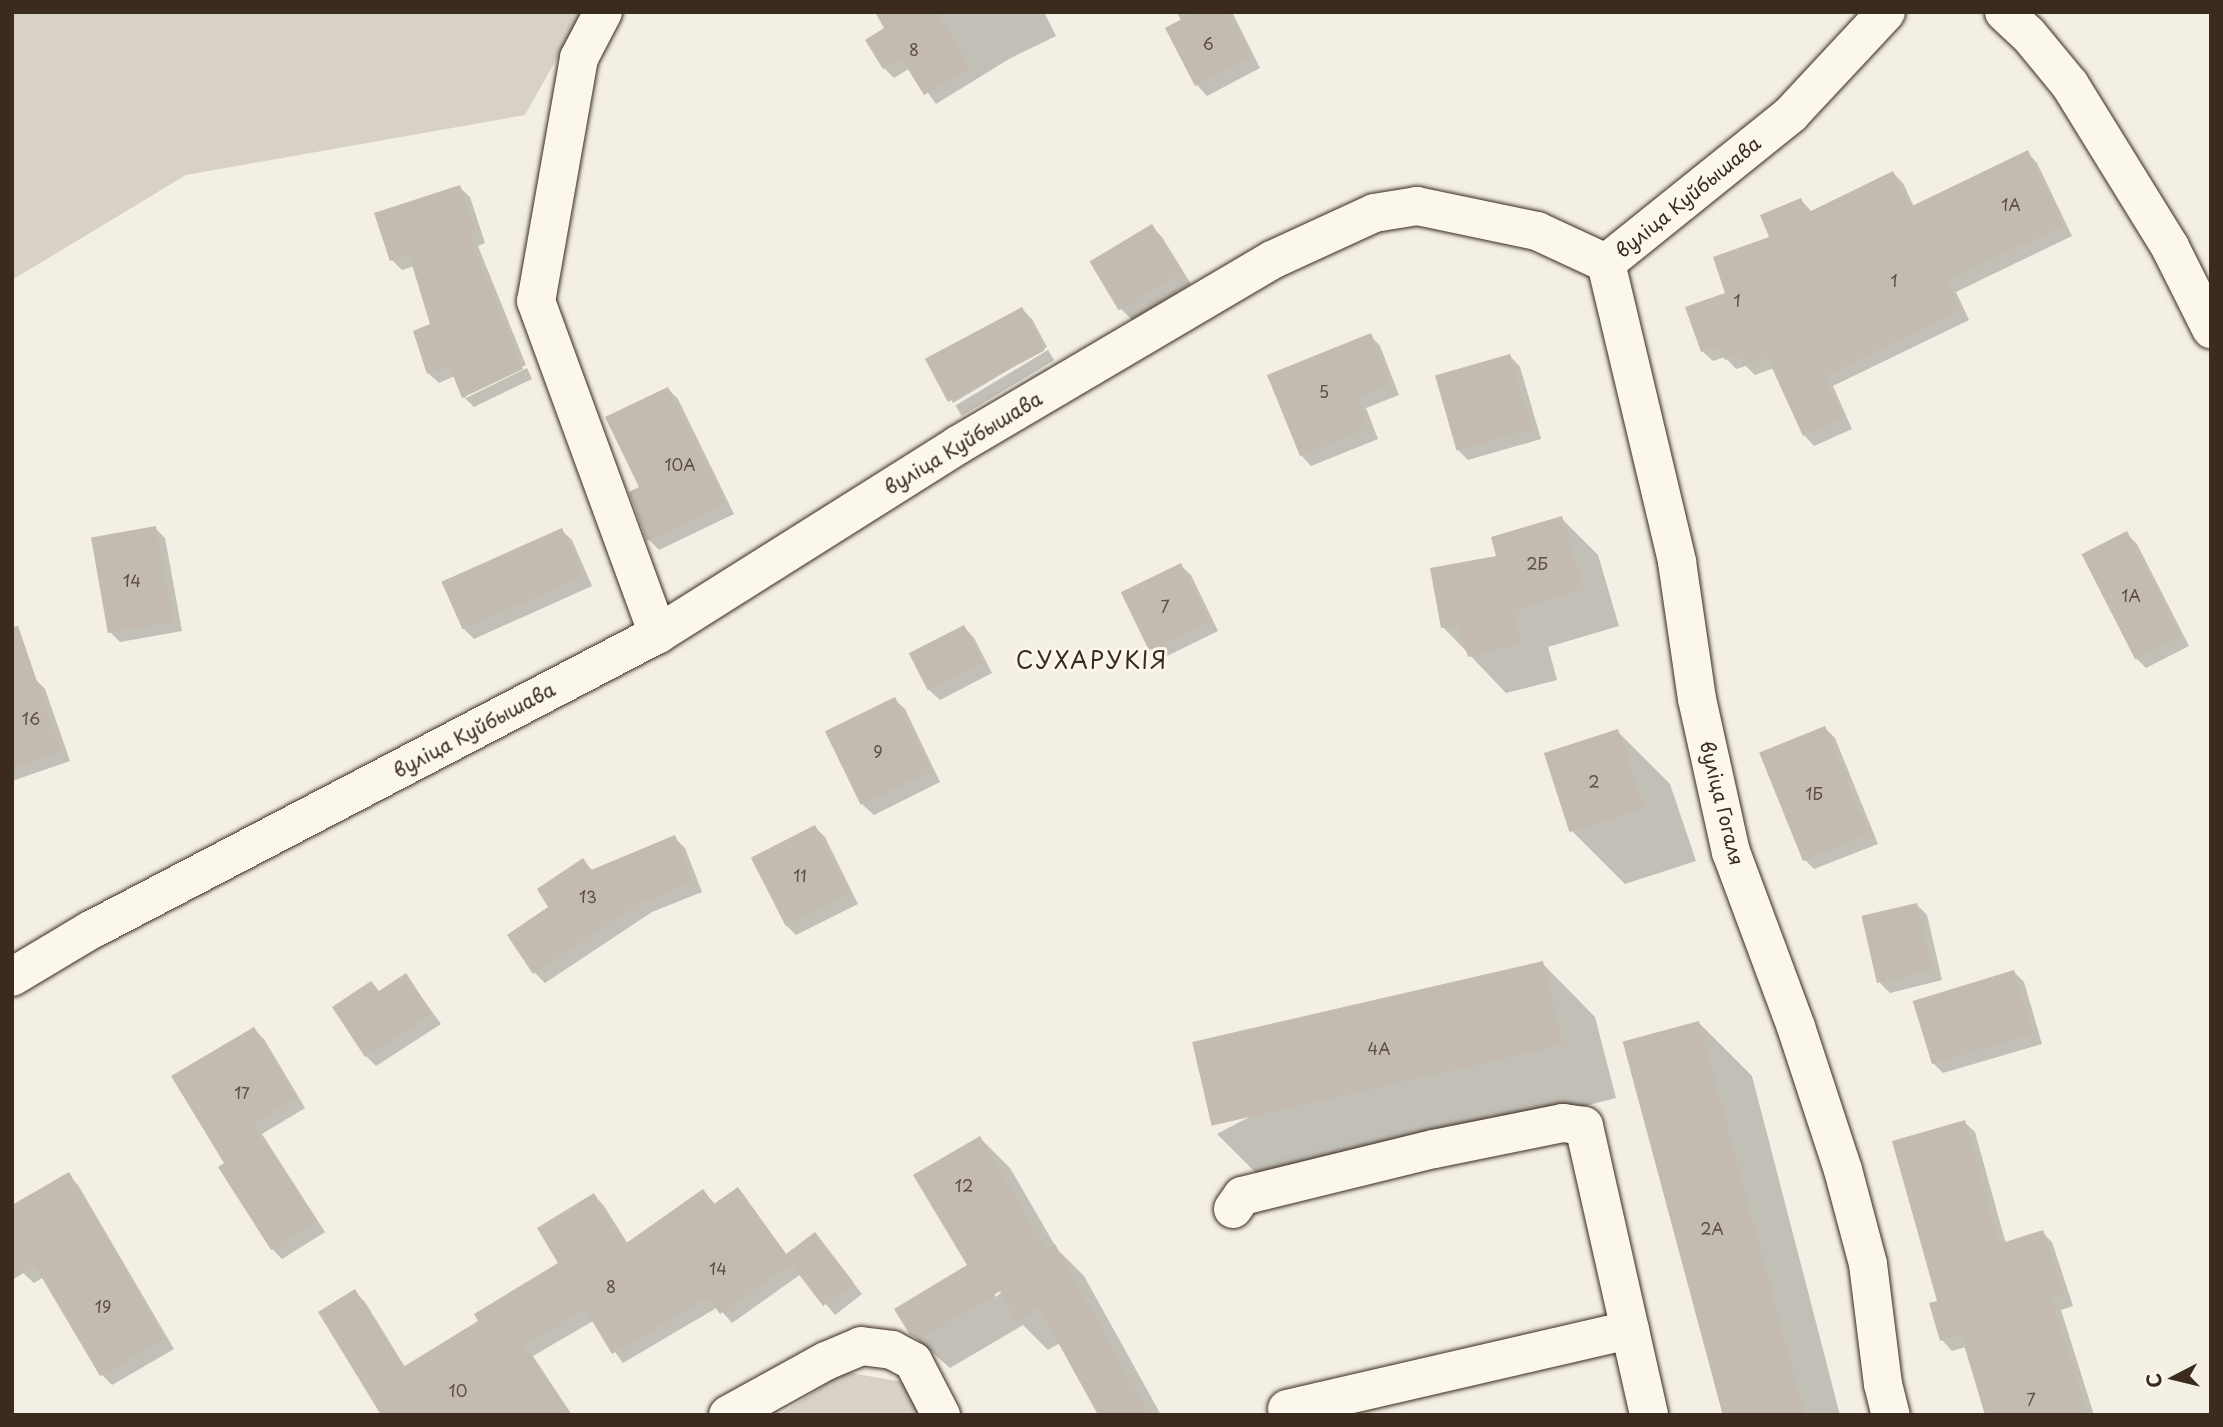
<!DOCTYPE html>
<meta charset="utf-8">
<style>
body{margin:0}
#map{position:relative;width:2223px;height:1427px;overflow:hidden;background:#f3efe4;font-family:"Playpen Sans",sans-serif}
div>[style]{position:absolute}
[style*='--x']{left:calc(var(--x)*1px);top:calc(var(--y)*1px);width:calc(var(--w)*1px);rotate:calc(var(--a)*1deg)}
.green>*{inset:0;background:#d8d1c6}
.shadow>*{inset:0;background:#0003;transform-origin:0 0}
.building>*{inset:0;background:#c3bbb0;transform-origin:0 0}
.roads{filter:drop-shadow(0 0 2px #3b2a1e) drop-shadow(0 0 2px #3b2a1e)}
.minor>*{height:38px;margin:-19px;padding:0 19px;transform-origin:19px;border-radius:19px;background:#fbf7ec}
span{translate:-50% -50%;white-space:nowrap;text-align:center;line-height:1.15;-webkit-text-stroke:6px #fbf7ec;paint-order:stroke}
.number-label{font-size:16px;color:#5d4e42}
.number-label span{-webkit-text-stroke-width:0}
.street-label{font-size:19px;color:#3b2a1e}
.quarter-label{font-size:23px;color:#3b2a1e;letter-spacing:2px}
.frame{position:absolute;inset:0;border:14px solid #3b2a1e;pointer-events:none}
.north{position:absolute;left:2139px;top:1343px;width:70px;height:70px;-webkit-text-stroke:5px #fbf7ec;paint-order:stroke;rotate:263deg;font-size:19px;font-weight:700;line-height:28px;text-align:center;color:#3b2a1e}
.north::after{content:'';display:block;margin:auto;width:24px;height:32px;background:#3b2a1e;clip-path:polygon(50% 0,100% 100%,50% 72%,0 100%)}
</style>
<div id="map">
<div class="green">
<div style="clip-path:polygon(12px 12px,583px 12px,525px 115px,186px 175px,12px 280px)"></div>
<div style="clip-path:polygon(845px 1372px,909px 1383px,924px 1415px,779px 1415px)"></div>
</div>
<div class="shadow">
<div style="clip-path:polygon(882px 12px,1044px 12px,1056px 36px,1009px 59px,936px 104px,910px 68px,894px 78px,884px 68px,886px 29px)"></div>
<div style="clip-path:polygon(1177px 12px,1232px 12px,1260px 68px,1207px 96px,1197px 85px,1167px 28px,1181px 21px)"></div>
<div style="clip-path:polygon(2027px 152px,2037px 163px,2072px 236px,1956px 292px,1969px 320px,1833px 386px,1852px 429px,1814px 446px,1804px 435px,1774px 368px,1755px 375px,1746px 366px,1736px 369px,1725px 357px,1713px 361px,1702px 351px,1727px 294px,1801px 200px,1812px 212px,1893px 173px,1903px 183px,1914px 207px)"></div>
<div style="clip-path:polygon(459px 187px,470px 197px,485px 243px,478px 246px,526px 365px,466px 394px,466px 398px,527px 368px,532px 379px,474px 407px,464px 397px,455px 376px,439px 383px,428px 373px,432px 325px,414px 266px,402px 270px,392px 260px)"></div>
<div style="clip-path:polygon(1152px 227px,1162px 237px,1191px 284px,1132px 320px,1122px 310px,1093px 263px)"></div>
<div style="clip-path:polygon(1022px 309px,1032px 319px,1047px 347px,953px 403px,929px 360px)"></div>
<div style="clip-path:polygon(1370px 335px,1380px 346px,1399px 395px,1366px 408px,1378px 439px,1311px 466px,1301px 455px)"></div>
<div style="left:1048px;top:350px;width:12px;height:108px;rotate:59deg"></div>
<div style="clip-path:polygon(1510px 356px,1520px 367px,1541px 439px,1468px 460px,1458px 450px)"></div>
<div style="clip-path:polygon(668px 389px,678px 399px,734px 514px,659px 550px,649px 540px,642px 488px)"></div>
<div style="clip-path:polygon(1561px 518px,1598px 555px,1619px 626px,1548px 647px,1557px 680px,1506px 693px,1443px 627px,1498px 557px)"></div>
<div style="clip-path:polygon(155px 528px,165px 538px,182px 631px,120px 642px,110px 632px)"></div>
<div style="clip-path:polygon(561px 530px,572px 540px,592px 586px,474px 639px,464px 629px)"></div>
<div style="clip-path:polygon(2127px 534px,2137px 544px,2189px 646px,2146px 668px,2136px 658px)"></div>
<div style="clip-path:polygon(1180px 565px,1191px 575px,1218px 631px,1161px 659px,1151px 649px)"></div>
<div style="clip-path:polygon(964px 627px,974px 638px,992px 673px,940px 700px,929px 690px)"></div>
<div style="clip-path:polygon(35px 679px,45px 689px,70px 761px,12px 781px,12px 687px)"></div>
<div style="clip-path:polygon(894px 699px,905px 709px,940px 782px,874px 815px,863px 805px)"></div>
<div style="clip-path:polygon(1825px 728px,1835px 738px,1878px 844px,1814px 869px,1804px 859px)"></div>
<div style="clip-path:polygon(1617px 731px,1670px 784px,1696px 861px,1625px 884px,1572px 831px)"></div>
<div style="clip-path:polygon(815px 827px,825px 837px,858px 904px,796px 935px,786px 925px)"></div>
<div style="clip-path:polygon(674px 837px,685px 848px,702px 892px,652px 912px,545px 983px,535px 973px,551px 907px,582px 860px,593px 871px)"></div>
<div style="clip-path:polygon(1917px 905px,1927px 915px,1942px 980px,1890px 993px,1880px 983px)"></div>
<div style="clip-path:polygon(1542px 963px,1595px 1017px,1616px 1098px,1270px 1187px,1217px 1134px)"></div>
<div style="clip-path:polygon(2014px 972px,2024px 982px,2042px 1044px,1943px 1073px,1932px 1062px)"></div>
<div style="clip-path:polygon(406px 976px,441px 1024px,376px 1066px,366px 1056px,380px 992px)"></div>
<div style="clip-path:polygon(1699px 1023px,1752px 1076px,1840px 1415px,1722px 1415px)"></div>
<div style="clip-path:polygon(254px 1029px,264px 1039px,305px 1108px,262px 1134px,325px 1232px,282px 1259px,272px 1249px,226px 1164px)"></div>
<div style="clip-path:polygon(1964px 1122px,1975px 1132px,2006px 1244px,2042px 1232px,2052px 1242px,2073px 1306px,2061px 1310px,2094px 1415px,1987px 1415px,1966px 1347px,1952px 1351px,1942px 1340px,1939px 1302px)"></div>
<div style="clip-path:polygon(evenodd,980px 1138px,1010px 1168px,1057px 1249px,1084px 1276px,1161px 1415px,1100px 1415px,1060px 1343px,1048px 1350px,1023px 1325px,950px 1368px,911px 1334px,969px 1266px,980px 1138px,1009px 1288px,995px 1297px,995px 1293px,1009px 1288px)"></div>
<div style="clip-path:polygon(68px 1175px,78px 1185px,174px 1349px,112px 1385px,102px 1375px,44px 1277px,34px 1283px,23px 1273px)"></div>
<div style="clip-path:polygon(738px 1189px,787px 1255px,815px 1234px,862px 1294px,835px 1315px,801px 1274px,732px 1323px,718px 1307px,623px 1363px,593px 1321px,533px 1356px,572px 1415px,384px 1415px,355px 1292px,365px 1302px,405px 1367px,480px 1321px,560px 1264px,594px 1195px,604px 1206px,628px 1244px,703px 1191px,716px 1205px)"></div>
</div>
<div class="building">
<div style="clip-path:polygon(875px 12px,936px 12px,970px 67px,924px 95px,901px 58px,883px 69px,865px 40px,884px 28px)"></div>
<div style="clip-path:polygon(1195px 12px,1228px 12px,1251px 58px,1195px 86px,1165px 28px)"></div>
<div style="clip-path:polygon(2028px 150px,2063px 225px,1947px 281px,1960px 309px,1824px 376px,1843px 419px,1803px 436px,1767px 357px,1743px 366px,1740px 355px,1725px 360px,1719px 346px,1701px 352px,1685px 307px,1725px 293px,1713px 257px,1769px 237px,1760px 215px,1801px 198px,1807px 213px,1893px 171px,1910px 207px)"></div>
<div style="clip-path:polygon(460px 185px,476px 233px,469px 235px,523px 369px,462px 398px,449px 365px,427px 374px,413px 331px,430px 324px,409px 255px,390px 261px,374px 213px)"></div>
<div style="left:1152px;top:224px;width:57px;height:73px;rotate:59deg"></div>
<div style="left:1022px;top:307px;width:49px;height:110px;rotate:62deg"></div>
<div style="clip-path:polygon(1371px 333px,1390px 384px,1357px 398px,1369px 428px,1300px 456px,1267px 375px)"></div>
<div style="left:1510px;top:354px;width:78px;height:78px;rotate:74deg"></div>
<div style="clip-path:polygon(668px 387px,725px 503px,647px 541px,629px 492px,639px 487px,605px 417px)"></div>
<div style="clip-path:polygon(1562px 516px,1583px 589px,1512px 610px,1521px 643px,1468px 657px,1459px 625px,1441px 628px,1430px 568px,1496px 556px,1491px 537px)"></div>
<div style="left:156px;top:526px;width:97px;height:66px;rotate:80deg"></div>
<div style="left:562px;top:528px;width:52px;height:132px;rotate:66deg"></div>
<div style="left:2127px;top:531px;width:118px;height:51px;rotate:63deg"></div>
<div style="left:1181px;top:563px;width:64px;height:67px;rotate:64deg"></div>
<div style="left:964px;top:625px;width:42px;height:62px;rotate:63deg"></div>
<div style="clip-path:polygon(18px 626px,61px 751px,12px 768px,12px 627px)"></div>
<div style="left:895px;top:697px;width:82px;height:78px;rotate:64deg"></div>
<div style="left:1825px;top:726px;width:117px;height:71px;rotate:68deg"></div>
<div style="left:1618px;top:729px;width:83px;height:78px;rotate:72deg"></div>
<div style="left:815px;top:825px;width:77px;height:72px;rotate:63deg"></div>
<div style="clip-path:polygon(675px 835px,693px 882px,641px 902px,533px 974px,507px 935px,548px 907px,537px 889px,583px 858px,591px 870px)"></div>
<div style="left:1917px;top:903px;width:69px;height:57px;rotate:77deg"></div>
<div style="left:1543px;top:961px;width:86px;height:360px;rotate:77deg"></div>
<div style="left:2014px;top:970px;width:66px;height:106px;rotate:73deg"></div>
<div style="clip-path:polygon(406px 973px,432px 1013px,365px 1057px,332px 1007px,371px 981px,379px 991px)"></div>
<div style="left:1699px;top:1021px;width:407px;height:79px;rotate:75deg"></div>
<div style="clip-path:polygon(254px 1027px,296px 1098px,253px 1123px,316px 1221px,271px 1250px,218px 1167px,224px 1163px,171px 1076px)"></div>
<div style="clip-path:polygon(1965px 1120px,1999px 1244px,2043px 1230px,2064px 1295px,2052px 1299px,2088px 1415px,1985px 1415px,1961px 1335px,1940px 1341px,1929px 1303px,1937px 1301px,1892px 1141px)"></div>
<div style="clip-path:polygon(980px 1136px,1046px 1249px,1055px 1244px,1149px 1415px,1098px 1415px,1039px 1308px,1017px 1321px,1000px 1291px,919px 1339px,910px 1335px,894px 1309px,967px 1265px,913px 1175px)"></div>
<div style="clip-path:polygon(69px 1172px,165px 1338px,100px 1376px,35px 1266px,12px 1280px,12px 1205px)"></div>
<div style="clip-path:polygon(738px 1187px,786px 1254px,815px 1232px,854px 1283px,823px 1306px,791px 1264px,720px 1314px,708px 1297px,612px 1354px,585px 1309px,524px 1346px,570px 1415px,381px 1415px,318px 1312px,355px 1289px,403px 1367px,478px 1321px,474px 1314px,558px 1263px,537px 1228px,594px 1193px,625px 1244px,703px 1189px,714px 1204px)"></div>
</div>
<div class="roads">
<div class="minor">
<div style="--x:603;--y:12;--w:52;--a:117.6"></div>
<div style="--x:579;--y:58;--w:247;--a:100"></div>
<div style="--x:536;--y:301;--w:355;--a:69.9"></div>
<div style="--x:2004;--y:12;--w:33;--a:43"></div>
<div style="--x:2028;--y:34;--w:66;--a:50.5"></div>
<div style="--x:2070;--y:85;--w:190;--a:58.3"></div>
<div style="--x:2170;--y:247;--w:92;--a:63.4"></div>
<div style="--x:1606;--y:263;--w:307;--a:76.6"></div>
<div style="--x:1677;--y:562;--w:138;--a:81.7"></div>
<div style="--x:1697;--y:699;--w:157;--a:77.5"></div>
<div style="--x:1731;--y:852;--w:187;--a:69.6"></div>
<div style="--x:1796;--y:1027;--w:151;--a:71.8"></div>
<div style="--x:1843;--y:1170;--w:97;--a:75.1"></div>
<div style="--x:1868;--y:1264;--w:121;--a:82.9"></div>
<div style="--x:1883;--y:1384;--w:32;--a:76"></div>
<div style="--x:1606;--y:263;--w:238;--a:-38.8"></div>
<div style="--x:1791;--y:114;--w:139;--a:-47"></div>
<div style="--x:12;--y:977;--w:90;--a:-30.9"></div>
<div style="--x:89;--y:931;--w:642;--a:-27.56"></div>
<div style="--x:658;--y:634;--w:355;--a:-32.2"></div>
<div style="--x:958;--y:445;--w:364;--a:-30.5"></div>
<div style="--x:1272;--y:260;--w:112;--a:-24.7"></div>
<div style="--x:1374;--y:213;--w:44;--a:-9.2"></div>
<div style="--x:1417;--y:206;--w:123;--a:11.8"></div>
<div style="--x:1537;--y:231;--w:76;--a:24.9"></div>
<div style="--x:1233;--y:1209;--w:16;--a:-55"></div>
<div style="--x:1242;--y:1196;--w:198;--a:-13.8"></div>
<div style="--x:1434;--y:1149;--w:132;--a:-11.4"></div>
<div style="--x:1563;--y:1123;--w:21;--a:8"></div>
<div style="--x:1584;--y:1126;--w:296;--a:77.3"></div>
<div style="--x:1287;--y:1409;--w:352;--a:-13"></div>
<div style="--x:728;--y:1415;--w:112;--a:-28.9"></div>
<div style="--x:826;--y:1361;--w:38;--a:-23"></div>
<div style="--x:861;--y:1346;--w:31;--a:7"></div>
<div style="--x:892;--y:1350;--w:24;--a:28"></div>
<div style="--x:913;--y:1361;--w:61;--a:62.6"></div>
</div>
</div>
<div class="number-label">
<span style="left:1208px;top:43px">6</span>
<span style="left:914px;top:49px">8</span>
<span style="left:2011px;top:204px">1А</span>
<span style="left:1894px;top:280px">1</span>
<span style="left:1737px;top:300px">1</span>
<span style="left:1324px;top:391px">5</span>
<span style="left:680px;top:464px">10А</span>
<span style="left:1537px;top:563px">2Б</span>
<span style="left:132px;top:580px">14</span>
<span style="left:2131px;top:595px">1А</span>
<span style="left:1165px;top:606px">7</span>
<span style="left:31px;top:718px">16</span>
<span style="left:878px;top:751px">9</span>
<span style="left:1594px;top:781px">2</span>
<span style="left:1814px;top:793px">1Б</span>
<span style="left:800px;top:875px">11</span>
<span style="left:588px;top:896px">13</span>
<span style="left:1379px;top:1048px">4А</span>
<span style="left:242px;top:1092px">17</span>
<span style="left:964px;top:1185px">12</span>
<span style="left:1712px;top:1228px">2А</span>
<span style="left:718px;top:1268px">14</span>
<span style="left:611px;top:1286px">8</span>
<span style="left:103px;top:1306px">19</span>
<span style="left:458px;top:1390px">10</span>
<span style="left:2031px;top:1399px">7</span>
</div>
<div class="street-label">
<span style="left:1688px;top:197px;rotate:-39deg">вуліца Куйбышава</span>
<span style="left:963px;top:443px;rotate:-31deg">вуліца Куйбышава</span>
<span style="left:474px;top:730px;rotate:-28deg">вуліца Куйбышава</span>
<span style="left:1722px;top:803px;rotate:76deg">вуліца Гогаля</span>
</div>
<div class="quarter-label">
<span style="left:1092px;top:660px">СУХАРУКІЯ</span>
</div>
<div class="frame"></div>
<div class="north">С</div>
</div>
